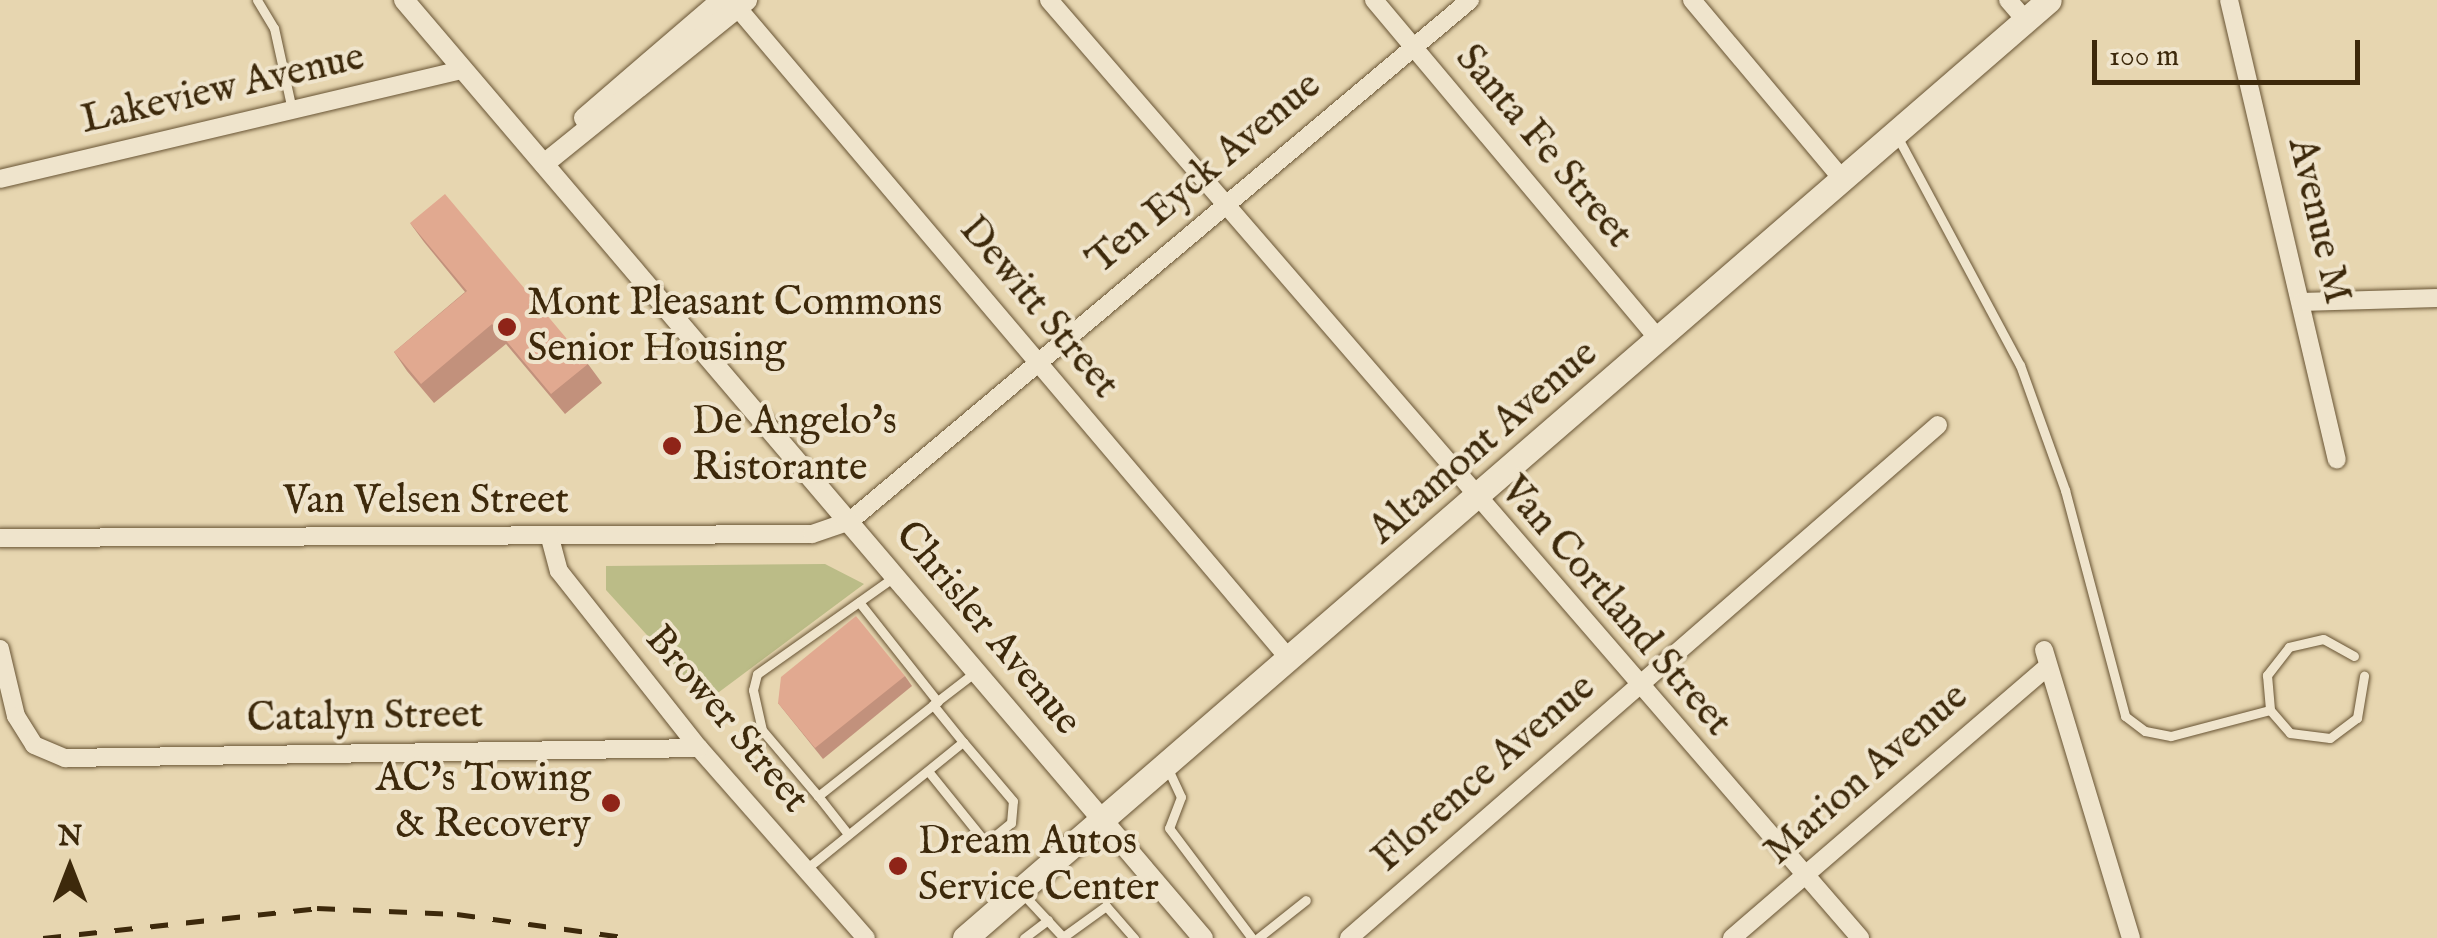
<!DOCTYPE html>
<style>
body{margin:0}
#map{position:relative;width:2437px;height:938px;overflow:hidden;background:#e7d6b0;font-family:"IM FELL English",serif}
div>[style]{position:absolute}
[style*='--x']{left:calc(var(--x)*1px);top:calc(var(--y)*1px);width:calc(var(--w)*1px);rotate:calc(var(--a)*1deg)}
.green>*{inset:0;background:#bbbc87}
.roads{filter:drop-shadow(0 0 2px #685434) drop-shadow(0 0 2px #685434)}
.service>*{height:9px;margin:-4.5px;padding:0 4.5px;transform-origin:4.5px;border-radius:4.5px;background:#efe4cc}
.minor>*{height:18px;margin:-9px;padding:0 9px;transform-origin:9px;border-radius:9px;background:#efe4cc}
.tertiary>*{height:20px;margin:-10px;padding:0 10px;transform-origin:10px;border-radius:10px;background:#efe4cc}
.secondary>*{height:25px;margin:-12.5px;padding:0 12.5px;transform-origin:12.5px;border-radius:12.5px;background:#efe4cc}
.rail>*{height:5px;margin-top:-2.5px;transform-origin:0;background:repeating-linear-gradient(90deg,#3d290b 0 18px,transparent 0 36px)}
.wall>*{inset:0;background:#c2917c}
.building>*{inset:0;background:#e1a990}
.dots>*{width:28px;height:28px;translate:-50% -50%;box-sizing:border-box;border:5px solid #efe4cc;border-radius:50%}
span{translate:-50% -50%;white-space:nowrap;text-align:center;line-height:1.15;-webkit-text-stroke:8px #efe4cc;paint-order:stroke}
.street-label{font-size:40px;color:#3d290b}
.poi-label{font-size:40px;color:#3d290b}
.left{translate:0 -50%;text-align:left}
.right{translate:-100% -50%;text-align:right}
.north{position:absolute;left:20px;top:818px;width:100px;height:100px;-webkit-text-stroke:8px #efe4cc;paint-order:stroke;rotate:0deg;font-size:28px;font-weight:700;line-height:40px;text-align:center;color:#3d290b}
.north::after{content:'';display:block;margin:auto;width:35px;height:45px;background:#3d290b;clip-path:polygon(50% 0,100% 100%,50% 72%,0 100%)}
.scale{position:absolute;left:2092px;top:40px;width:268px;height:45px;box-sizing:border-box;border:5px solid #3d290b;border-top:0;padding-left:12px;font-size:30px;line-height:35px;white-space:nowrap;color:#3d290b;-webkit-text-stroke:8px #efe4cc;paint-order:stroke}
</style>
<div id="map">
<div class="green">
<div style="clip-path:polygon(825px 564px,864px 584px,707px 701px,606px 590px,606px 566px)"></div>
</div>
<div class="roads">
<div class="service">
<div style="--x:257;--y:0;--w:33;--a:59"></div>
<div style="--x:274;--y:28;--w:84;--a:77.6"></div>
<div style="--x:1897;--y:136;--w:260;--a:61.8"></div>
<div style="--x:2020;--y:365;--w:133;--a:70.2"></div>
<div style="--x:2065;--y:490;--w:234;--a:75.1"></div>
<div style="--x:2125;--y:716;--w:25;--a:37"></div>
<div style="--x:2145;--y:731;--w:26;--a:11"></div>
<div style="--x:2171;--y:736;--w:102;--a:-14.7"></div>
<div style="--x:859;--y:602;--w:127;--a:51.7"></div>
<div style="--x:2354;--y:656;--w:35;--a:-151"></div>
<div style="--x:2323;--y:639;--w:35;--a:167"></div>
<div style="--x:2289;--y:647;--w:36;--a:128"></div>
<div style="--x:2267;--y:675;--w:35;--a:85"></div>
<div style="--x:2270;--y:710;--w:30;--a:49"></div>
<div style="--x:2290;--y:733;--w:40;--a:7.1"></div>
<div style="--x:2330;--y:738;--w:34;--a:-37"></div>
<div style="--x:2357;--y:718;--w:43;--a:-80.5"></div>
<div style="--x:935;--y:703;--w:49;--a:-37.6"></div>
<div style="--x:1167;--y:767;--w:33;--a:65"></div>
<div style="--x:1181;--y:797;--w:33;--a:111"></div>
<div style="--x:1169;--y:828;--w:138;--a:53"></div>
<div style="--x:928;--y:771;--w:92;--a:51.1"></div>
<div style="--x:986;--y:843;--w:32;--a:-39"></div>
<div style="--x:1011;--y:823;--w:22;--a:-85"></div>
<div style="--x:1013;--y:801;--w:77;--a:-130.3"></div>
<div style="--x:818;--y:796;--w:87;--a:-130.3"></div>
<div style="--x:762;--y:730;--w:41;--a:-102.7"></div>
<div style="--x:753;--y:690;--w:16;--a:-76"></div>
<div style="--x:757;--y:674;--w:168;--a:-35.3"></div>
<div style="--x:806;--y:869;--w:202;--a:-39"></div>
<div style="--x:963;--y:742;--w:48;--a:-129"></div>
<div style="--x:933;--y:705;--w:147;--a:141.6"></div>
<div style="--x:818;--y:796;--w:48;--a:51.7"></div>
<div style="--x:1021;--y:892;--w:62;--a:47"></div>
<div style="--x:1063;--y:937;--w:53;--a:-35.8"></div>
<div style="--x:1106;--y:906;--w:43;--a:48.8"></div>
<div style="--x:1024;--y:938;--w:30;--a:-37"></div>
<div style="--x:1258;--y:938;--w:61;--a:-38.4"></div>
</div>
<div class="minor">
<div style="--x:731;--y:0;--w:866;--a:49.73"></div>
<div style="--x:1049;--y:0;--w:1240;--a:49.15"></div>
<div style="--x:1374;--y:0;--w:444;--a:50"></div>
<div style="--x:1692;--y:0;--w:235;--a:50"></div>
<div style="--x:2008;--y:0;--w:28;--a:49"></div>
<div style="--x:2229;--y:0;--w:472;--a:76.8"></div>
<div style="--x:0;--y:179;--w:475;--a:-13.3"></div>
<div style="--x:2301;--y:302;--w:136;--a:-1.7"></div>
<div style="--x:0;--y:538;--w:812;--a:-0.28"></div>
<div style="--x:812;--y:534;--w:40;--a:-18.9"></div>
<div style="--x:850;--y:521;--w:810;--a:-40.04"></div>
<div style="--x:550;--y:538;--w:34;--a:75"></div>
<div style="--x:559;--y:571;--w:226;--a:51.7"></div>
<div style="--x:699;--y:748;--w:253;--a:48.7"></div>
<div style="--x:0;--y:649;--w:69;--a:76.6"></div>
<div style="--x:16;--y:716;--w:34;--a:58"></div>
<div style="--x:34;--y:745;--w:34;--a:23"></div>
<div style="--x:65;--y:758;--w:634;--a:-0.9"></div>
<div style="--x:2044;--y:650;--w:301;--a:73.2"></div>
<div style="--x:1349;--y:938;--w:781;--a:-41.05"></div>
<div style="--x:1732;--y:938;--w:417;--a:-40.7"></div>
</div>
<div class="tertiary">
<div style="--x:404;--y:0;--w:1232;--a:49.58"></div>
<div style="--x:584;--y:118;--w:181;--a:-40.7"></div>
<div style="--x:544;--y:164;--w:261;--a:-38.9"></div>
</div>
<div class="secondary">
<div style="--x:965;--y:938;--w:1433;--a:-40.87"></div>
</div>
</div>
<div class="rail">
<div style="--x:43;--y:938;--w:276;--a:-6.2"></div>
<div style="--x:317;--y:908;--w:140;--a:2.5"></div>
<div style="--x:457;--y:914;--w:175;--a:7.9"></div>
</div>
<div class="wall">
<div style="clip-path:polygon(410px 223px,588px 364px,602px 383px,565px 414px,506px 344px,434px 403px,407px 371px,394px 352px,465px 292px,424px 242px)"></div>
<div style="clip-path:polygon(905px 676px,912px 686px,823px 759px,778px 703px)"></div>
</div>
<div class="building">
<div style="clip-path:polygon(445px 194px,588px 364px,551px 394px,492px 324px,421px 384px,394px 352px,467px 291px,410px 223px)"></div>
<div style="clip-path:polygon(856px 616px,905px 676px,815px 748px,778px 703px,781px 677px)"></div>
</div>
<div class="dots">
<div style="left:507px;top:327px;background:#8f2418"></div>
<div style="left:672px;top:446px;background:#8f2418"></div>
<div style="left:611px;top:803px;background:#8f2418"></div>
<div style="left:898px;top:866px;background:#8f2418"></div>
</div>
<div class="street-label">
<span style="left:223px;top:90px;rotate:-13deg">Lakeview Avenue</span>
<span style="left:1543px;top:147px;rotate:50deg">Santa Fe Street</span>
<span style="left:1205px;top:174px;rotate:-40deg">Ten Eyck Avenue</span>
<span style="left:2318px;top:221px;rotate:77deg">Avenue M</span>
<span style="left:1038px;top:308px;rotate:50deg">Dewitt Street</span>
<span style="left:1484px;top:443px;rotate:-41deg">Altamont Avenue</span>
<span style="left:426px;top:502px">Van Velsen Street</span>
<span style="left:1615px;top:607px;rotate:49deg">Van Cortland Street</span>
<span style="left:987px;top:629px;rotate:50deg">Chrisler Avenue</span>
<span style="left:365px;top:718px;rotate:-1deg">Catalyn Street</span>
<span style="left:726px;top:720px;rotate:50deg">Brower Street</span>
<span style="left:1485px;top:774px;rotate:-41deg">Florence Avenue</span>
<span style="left:1867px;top:775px;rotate:-41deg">Marion Avenue</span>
</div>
<div class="poi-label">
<span class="left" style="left:527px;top:327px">Mont Pleasant Commons<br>Senior Housing</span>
<span class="left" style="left:692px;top:446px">De Angelo's<br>Ristorante</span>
<span class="right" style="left:591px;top:803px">AC's Towing<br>&amp; Recovery</span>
<span class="left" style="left:918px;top:866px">Dream Autos<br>Service Center</span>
</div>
<div class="north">N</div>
<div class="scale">100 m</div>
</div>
